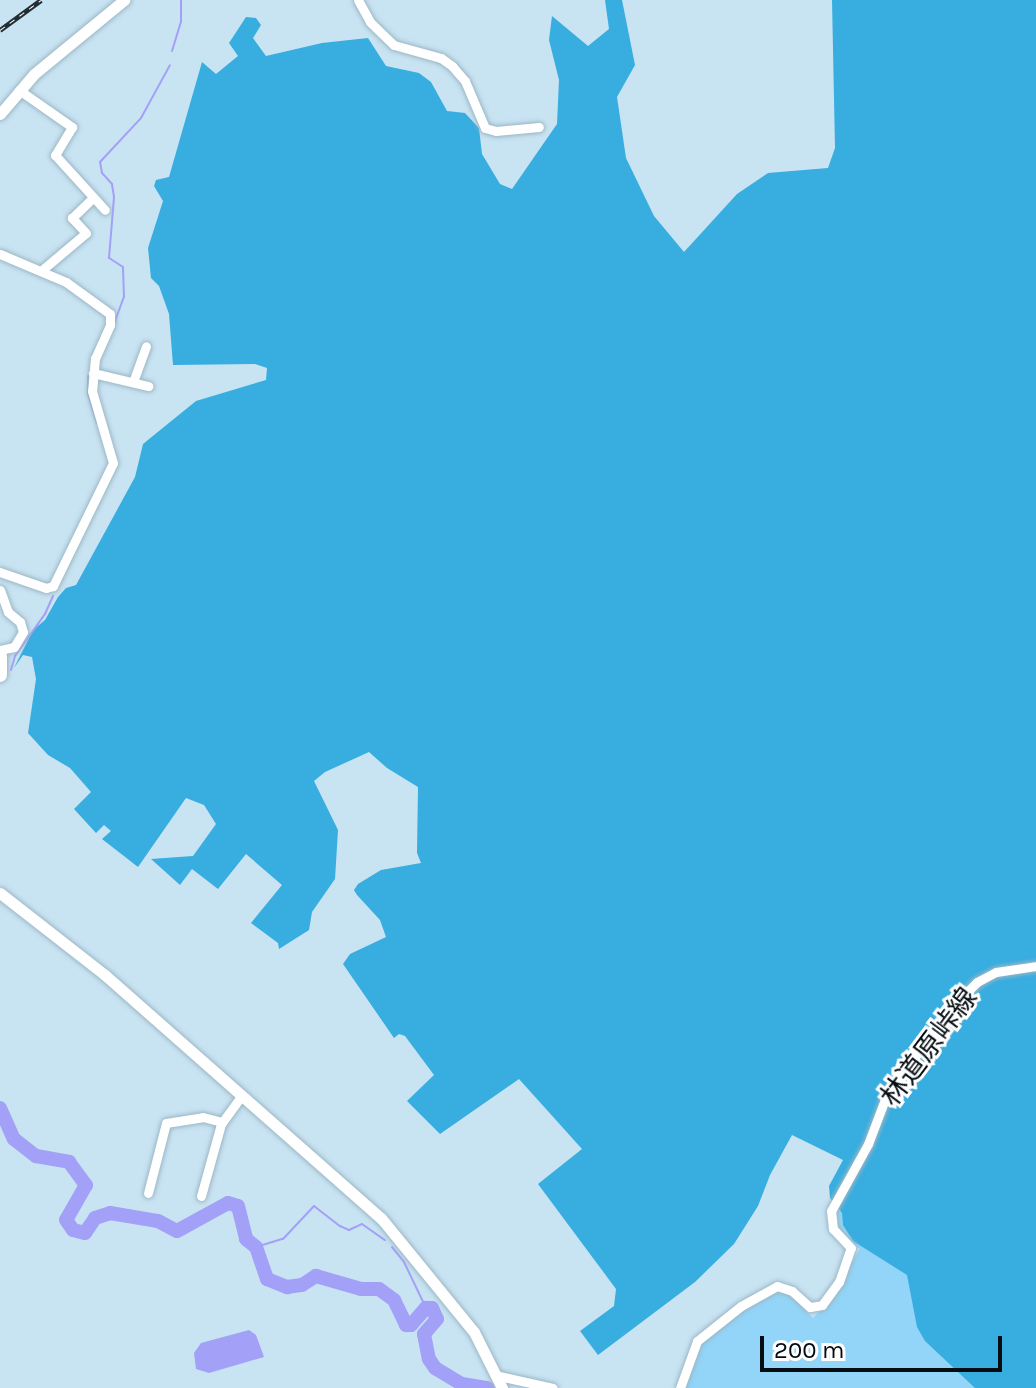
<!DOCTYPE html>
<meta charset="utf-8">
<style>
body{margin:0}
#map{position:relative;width:1036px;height:1388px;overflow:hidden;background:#c8e3f2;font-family:Karla,"Noto Sans JP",sans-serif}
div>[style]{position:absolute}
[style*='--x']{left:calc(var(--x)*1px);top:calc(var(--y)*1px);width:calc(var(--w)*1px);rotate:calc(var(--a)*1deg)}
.green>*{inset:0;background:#92d5f8}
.forest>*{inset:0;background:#37ade0}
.water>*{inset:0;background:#a3a0f8}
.stream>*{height:2px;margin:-1px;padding:0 1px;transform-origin:1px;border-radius:1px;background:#a3a0f8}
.river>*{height:14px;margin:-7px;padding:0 7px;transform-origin:7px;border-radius:7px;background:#a3a0f8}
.roads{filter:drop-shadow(0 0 2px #9cb7c5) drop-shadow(0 0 2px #9cb7c5)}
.minor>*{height:9px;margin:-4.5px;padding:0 4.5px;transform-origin:4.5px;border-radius:4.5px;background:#fff}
.tertiary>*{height:11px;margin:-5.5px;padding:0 5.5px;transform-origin:5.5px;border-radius:5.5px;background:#fff}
.primary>*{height:14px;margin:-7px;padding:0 7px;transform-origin:7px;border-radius:7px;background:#fff}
.rail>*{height:5px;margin-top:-2.5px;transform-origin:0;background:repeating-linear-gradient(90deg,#fff 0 6px,#232e34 0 12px);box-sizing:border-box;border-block:2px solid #232e34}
span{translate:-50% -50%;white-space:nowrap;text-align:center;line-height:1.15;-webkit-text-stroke:6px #fff;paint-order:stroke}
.street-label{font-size:28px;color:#050d12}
.scale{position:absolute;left:760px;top:1336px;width:242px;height:36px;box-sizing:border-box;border:4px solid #050d12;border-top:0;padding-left:10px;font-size:24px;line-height:28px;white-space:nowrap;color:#050d12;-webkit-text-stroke:6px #fff;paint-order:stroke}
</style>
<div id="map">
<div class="green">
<div style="clip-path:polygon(866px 1159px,1036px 1388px,684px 1388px,700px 1344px,735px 1313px,777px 1290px,789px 1294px,813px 1318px,827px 1303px,860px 1249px,845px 1238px,837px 1227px,835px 1210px)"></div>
</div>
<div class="forest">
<div style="clip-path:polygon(605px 0,622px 0,635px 65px,617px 97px,626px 158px,654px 216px,684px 252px,737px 194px,768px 173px,828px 168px,835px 148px,832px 0,1036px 0,1036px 1388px,975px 1388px,925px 1341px,917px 1327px,907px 1275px,853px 1241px,843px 1225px,842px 1213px,830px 1198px,829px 1186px,843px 1160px,792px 1135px,770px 1175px,758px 1206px,734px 1244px,695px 1282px,598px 1355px,580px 1331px,614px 1306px,616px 1289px,538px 1184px,582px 1149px,519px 1079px,440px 1134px,407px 1101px,434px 1075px,405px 1036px,399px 1034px,394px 1038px,343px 964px,350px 954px,386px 937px,380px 920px,357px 895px,354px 890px,358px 884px,381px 870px,421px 863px,417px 853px,418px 787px,387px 768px,369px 752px,325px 772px,314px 781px,338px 830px,335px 879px,312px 912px,309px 930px,279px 949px,278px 943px,251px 923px,282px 885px,246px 854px,218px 889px,192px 869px,180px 885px,151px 859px,193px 856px,216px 824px,204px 805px,186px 798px,138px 867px,102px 839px,111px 831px,104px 825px,96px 833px,74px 809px,91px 792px,70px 768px,48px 755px,28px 733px,36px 679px,32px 657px,23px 655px,14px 668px,33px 630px,45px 620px,58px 597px,66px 588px,76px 585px,135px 477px,143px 444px,196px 401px,266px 380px,267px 368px,255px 364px,173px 365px,169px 314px,159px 286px,151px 278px,148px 248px,163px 201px,154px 186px,156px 180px,169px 177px,202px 62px,216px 74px,238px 56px,229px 43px,246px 17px,256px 18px,261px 25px,253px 38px,266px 56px,322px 43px,368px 38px,386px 66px,419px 73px,431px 82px,447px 111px,465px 113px,479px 128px,482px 154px,500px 184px,512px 189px,557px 124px,559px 80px,549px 40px,552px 16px,588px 46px,609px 29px)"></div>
</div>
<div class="water">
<div style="clip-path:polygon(249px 1330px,256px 1335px,264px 1357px,209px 1373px,196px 1369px,194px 1353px,201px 1343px)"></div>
</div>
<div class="stream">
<div style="--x:172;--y:51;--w:31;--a:-73"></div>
<div style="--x:181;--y:21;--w:21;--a:-90"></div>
<div style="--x:114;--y:324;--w:29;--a:-70"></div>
<div style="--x:124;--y:297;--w:30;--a:-92"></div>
<div style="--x:123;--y:267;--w:17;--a:-147"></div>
<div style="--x:109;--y:258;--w:61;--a:-85.3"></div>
<div style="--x:114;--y:197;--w:13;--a:-99"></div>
<div style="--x:112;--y:184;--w:15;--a:-132"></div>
<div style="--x:102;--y:173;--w:11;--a:-100"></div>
<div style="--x:100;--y:162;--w:60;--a:-47"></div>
<div style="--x:141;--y:118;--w:60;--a:-61.3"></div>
<div style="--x:88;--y:376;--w:18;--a:90"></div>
<div style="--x:88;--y:394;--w:30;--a:73"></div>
<div style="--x:11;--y:670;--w:15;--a:-74"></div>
<div style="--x:15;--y:656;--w:52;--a:-54.5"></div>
<div style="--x:45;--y:614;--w:20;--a:-66"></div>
<div style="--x:256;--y:1247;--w:28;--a:-17"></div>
<div style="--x:283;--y:1239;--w:45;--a:-46.8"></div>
<div style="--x:314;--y:1206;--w:33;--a:38"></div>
<div style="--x:340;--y:1226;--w:10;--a:24"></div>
<div style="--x:349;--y:1230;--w:14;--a:-25"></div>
<div style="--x:362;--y:1224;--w:28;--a:35"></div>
<div style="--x:392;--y:1247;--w:19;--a:51"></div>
<div style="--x:404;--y:1262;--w:51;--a:64.4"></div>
</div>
<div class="river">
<div style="--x:0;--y:1108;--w:34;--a:66"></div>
<div style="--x:14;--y:1139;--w:28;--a:38"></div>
<div style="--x:36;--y:1156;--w:34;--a:10"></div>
<div style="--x:69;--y:1162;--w:29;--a:54"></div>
<div style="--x:86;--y:1185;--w:40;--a:119.7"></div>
<div style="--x:66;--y:1220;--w:12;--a:55"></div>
<div style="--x:73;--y:1230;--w:12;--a:14"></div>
<div style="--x:85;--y:1233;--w:18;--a:-56"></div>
<div style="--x:95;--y:1218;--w:16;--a:-18"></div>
<div style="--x:110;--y:1213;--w:49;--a:9.5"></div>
<div style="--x:158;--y:1221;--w:21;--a:28"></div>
<div style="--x:177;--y:1231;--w:58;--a:-28.8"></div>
<div style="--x:228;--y:1203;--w:10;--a:17"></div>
<div style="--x:238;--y:1206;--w:34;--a:76"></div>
<div style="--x:246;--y:1239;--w:13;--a:39"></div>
<div style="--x:256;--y:1247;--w:34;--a:71"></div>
<div style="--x:267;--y:1279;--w:22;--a:22"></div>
<div style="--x:287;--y:1287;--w:15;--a:-8"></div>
<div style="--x:302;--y:1285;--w:17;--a:-33"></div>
<div style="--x:316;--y:1276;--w:47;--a:16.1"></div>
<div style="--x:361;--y:1289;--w:18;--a:0"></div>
<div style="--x:379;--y:1289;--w:19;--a:36"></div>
<div style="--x:394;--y:1300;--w:28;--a:64"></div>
<div style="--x:406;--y:1325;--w:5;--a:0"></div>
<div style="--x:411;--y:1325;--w:23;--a:-49"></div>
<div style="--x:426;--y:1308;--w:6;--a:0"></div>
<div style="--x:432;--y:1308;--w:12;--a:66"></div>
<div style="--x:437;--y:1319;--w:20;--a:131"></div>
<div style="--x:424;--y:1334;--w:25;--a:79"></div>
<div style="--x:429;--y:1359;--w:11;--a:56"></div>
<div style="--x:435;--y:1368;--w:31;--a:31"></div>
<div style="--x:462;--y:1384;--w:26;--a:9"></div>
</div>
<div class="roads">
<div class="minor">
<div style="--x:358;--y:0;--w:25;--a:61"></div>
<div style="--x:370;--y:22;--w:33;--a:44"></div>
<div style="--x:394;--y:45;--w:49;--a:15.5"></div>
<div style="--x:441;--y:58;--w:14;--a:36"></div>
<div style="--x:452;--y:66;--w:20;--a:49"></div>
<div style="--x:465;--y:81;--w:51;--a:66.9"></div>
<div style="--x:485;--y:128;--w:11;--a:15"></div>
<div style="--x:496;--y:131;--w:43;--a:-5.3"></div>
<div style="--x:19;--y:90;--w:65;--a:34.9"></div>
<div style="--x:72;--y:127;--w:33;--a:121"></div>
<div style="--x:55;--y:155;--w:74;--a:47.7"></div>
<div style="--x:0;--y:254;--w:72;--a:23"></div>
<div style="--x:66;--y:282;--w:54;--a:36"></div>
<div style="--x:110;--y:314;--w:11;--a:90"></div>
<div style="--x:110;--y:325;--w:36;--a:114"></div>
<div style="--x:95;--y:358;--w:33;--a:95"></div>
<div style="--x:92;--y:391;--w:75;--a:73.7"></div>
<div style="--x:113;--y:463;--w:137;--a:116"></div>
<div style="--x:53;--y:586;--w:7;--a:164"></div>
<div style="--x:46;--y:588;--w:49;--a:-160.8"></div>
<div style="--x:42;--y:270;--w:57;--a:-40.1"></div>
<div style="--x:86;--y:233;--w:21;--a:-133"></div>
<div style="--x:72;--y:218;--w:29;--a:-44"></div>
<div style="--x:93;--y:373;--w:57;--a:13.3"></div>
<div style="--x:133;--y:382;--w:38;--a:-70"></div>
<div style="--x:0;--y:590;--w:23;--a:70"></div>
<div style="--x:8;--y:612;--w:16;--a:40"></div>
<div style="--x:20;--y:622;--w:10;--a:73"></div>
<div style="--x:23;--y:632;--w:17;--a:121"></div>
<div style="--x:14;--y:647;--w:14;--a:168"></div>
<div style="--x:148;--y:1193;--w:72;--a:-75.6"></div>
<div style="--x:166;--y:1123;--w:37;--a:-9"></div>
<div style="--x:203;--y:1117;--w:20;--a:15"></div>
<div style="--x:201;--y:1196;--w:75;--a:-74.5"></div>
<div style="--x:221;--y:1124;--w:36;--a:-54"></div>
<div style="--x:499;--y:1376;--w:55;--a:12.5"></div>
<div style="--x:680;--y:1388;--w:50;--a:-70.1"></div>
<div style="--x:697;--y:1341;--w:56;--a:-38.5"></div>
<div style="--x:741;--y:1306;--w:41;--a:-29.1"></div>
<div style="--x:777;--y:1286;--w:16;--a:18"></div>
<div style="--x:792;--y:1291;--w:24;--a:42"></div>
<div style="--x:810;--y:1307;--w:12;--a:-9"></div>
<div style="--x:822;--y:1305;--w:29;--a:-54"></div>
<div style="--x:839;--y:1282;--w:36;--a:-71"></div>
<div style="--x:851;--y:1248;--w:26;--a:-133"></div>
<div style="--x:833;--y:1229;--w:18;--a:-96"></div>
<div style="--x:831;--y:1211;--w:77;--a:-61.1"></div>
<div style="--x:868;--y:1144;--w:53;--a:-69.2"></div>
<div style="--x:887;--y:1094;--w:109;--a:-53.2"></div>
<div style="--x:952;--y:1007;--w:35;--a:-45"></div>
<div style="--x:977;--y:982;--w:21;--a:-28"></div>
<div style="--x:996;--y:972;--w:40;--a:-8.5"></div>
</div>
<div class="tertiary">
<div style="--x:0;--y:114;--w:52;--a:-49.6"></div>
<div style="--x:34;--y:74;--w:117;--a:-39.4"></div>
<div style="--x:0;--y:893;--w:133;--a:38"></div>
<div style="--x:105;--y:975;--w:368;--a:41.4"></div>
<div style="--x:381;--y:1218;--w:147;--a:50.8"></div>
<div style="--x:474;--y:1332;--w:63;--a:63.4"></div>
</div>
<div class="primary">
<div style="--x:0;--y:656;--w:19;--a:90"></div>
</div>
</div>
<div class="rail">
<div style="--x:0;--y:30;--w:51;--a:-36.2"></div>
</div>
<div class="street-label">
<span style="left:929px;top:1047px;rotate:-53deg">林道原峠線</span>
</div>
<div class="scale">200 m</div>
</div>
